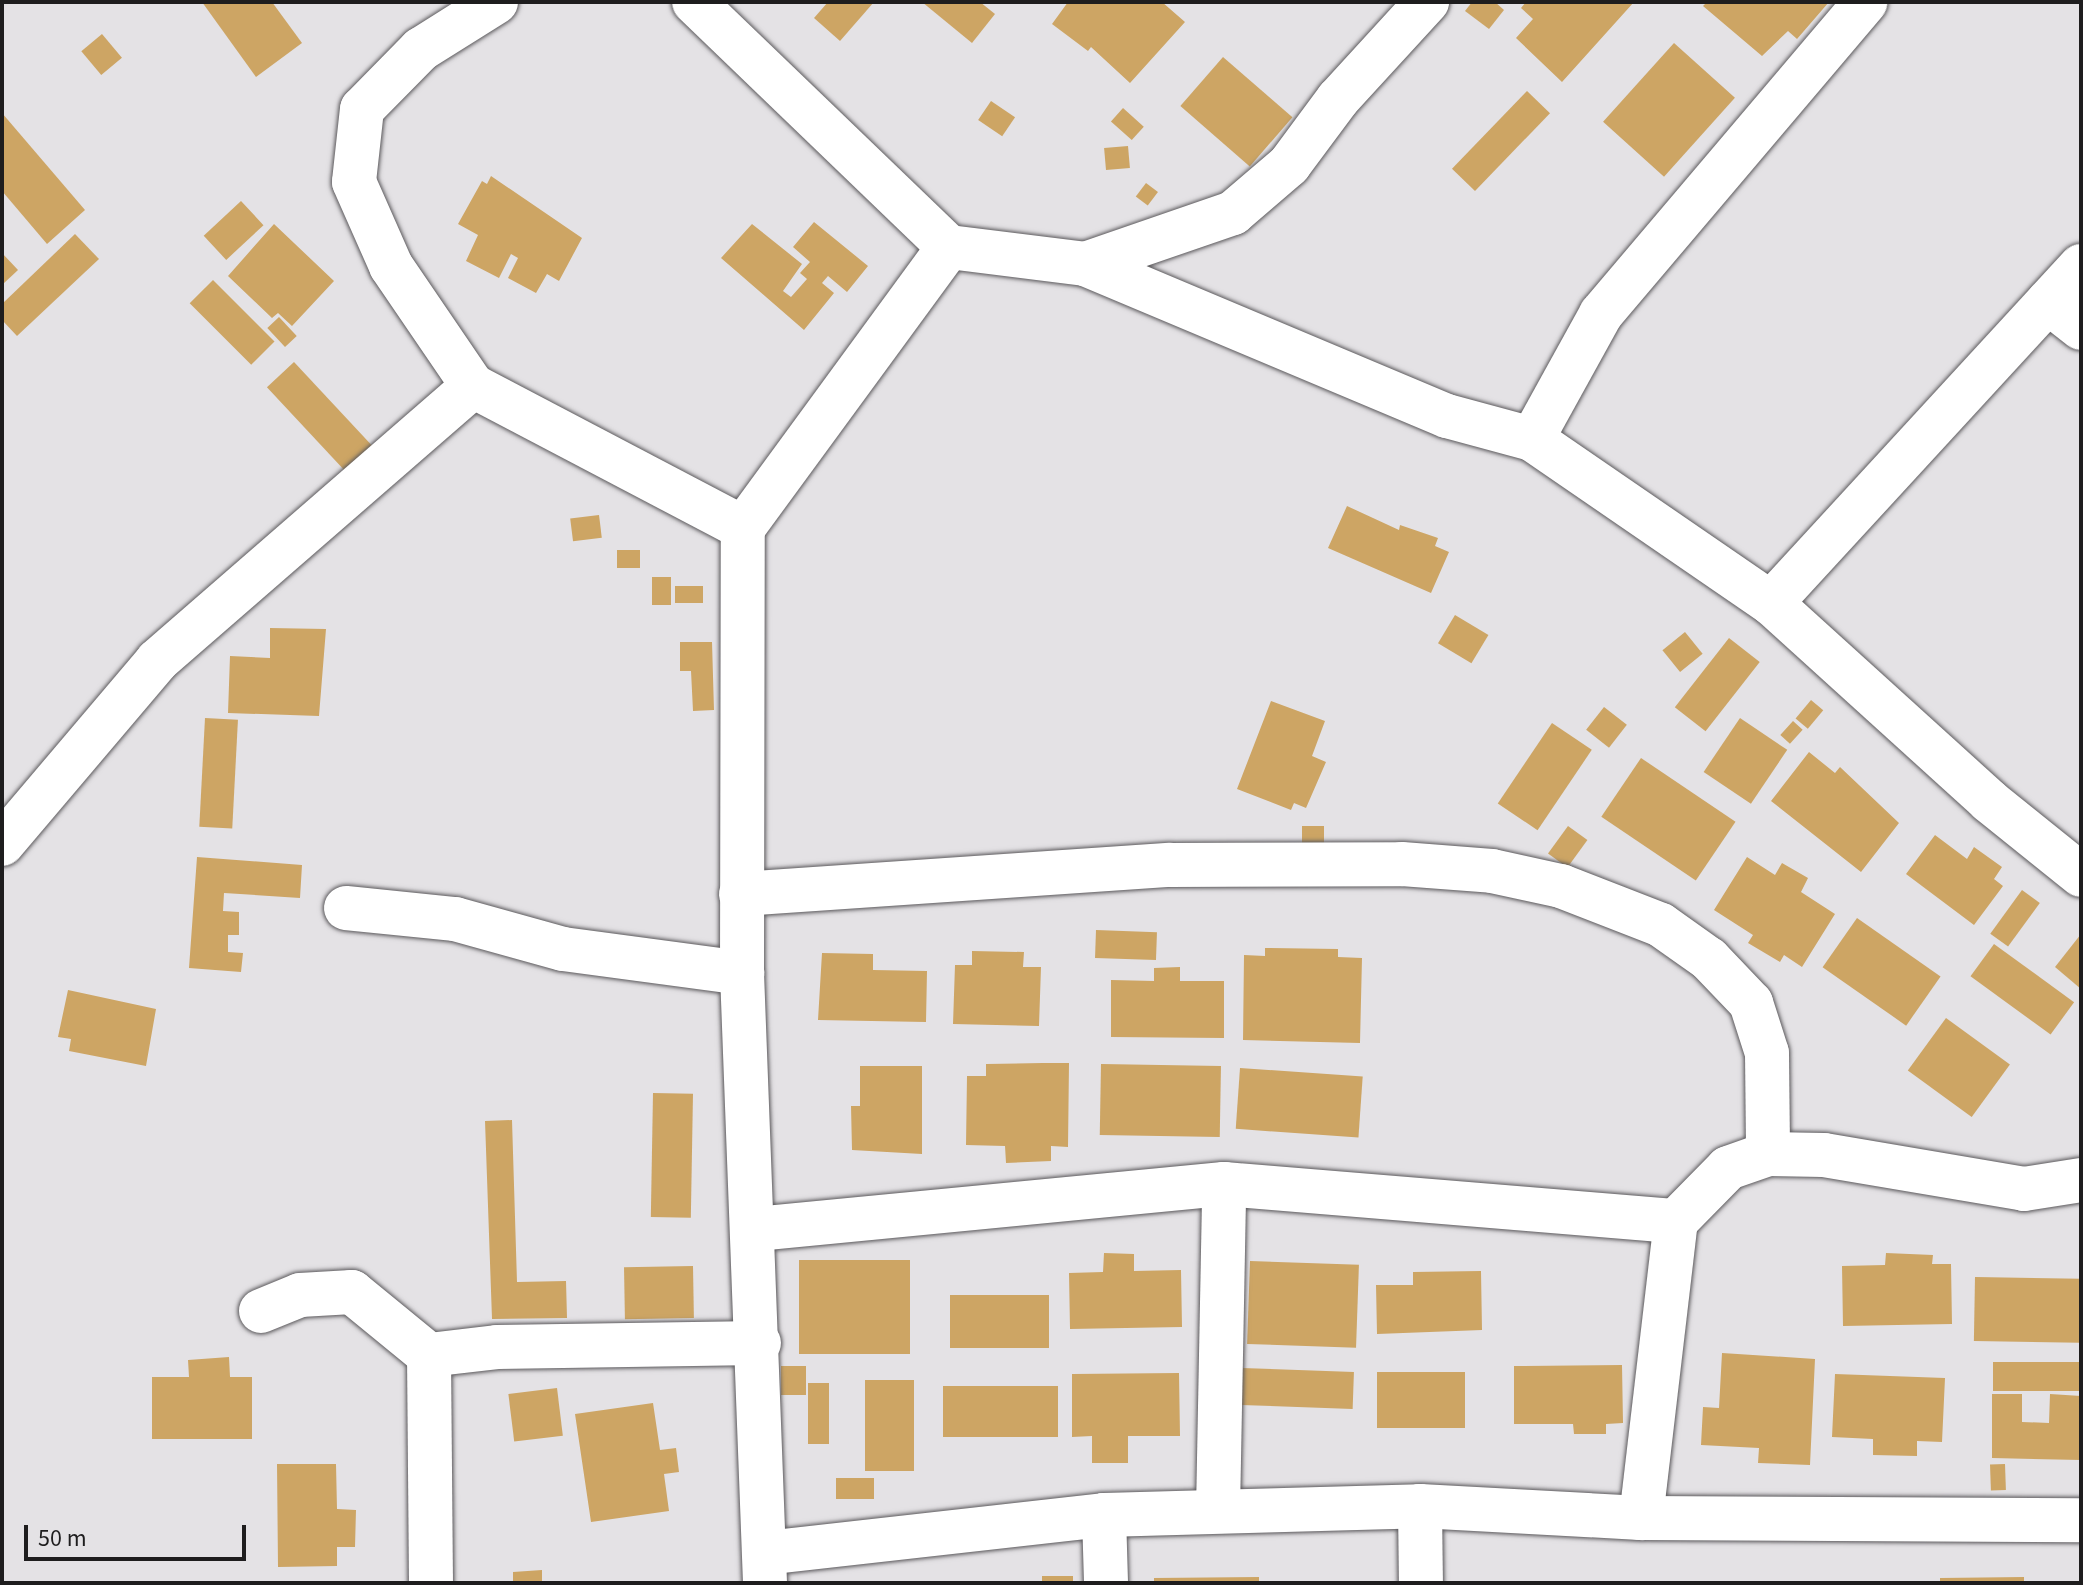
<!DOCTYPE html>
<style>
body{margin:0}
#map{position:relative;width:2083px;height:1585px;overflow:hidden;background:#e4e2e5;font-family:"Source Sans 3",sans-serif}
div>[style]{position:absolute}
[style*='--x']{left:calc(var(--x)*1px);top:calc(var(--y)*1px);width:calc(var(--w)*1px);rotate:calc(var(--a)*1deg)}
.building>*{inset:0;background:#cda564;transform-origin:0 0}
.roads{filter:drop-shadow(0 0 2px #5b595c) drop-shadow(0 0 2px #5b595c)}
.minor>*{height:44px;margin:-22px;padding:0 22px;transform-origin:22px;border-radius:22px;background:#fff}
span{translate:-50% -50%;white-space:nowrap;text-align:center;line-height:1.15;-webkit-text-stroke:6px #e4e2e5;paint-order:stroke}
.frame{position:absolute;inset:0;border:4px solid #1e1d1e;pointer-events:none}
.scale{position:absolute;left:24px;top:1525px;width:222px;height:36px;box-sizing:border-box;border:4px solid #1e1d1e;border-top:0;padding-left:10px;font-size:24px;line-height:28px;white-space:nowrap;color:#1e1d1e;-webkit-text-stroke:6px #e4e2e5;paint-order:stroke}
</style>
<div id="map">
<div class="building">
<div style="clip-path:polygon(202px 2px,272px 2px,302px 43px,256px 77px)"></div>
<div style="clip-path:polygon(828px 2px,874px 2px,840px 41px,814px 18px)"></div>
<div style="clip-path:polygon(922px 2px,980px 2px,995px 14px,972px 43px)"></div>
<div style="clip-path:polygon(1068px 2px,1162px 2px,1185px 22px,1130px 83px,1091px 47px,1088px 51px,1052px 24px)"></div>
<div style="clip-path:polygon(1472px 2px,1495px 2px,1504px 10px,1489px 29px,1465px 11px)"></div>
<div style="clip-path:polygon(1526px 2px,1634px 2px,1562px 82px,1516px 38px,1533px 19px,1521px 8px)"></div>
<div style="clip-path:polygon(1707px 2px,1829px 2px,1797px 39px,1788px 31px,1762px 56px,1703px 6px)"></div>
<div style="left:102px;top:34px;width:31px;height:27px;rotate:50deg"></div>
<div style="left:1674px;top:43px;width:82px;height:106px;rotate:42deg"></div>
<div style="left:1223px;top:57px;width:92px;height:65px;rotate:41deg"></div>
<div style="left:1527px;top:91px;width:32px;height:108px;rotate:44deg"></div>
<div style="left:991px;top:101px;width:29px;height:23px;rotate:34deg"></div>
<div style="left:1123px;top:108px;width:28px;height:18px;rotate:42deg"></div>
<div style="clip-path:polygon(2px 113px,85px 210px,47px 244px,2px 191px)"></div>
<div style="left:1128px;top:146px;width:22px;height:24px;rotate:85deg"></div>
<div style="clip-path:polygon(491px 176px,582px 238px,559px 281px,547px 274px,536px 293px,508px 278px,518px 258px,511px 254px,499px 278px,466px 261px,478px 235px,458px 224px,482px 181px,487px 184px)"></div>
<div style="left:1146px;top:183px;width:15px;height:17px;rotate:37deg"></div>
<div style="left:241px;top:201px;width:33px;height:51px;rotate:47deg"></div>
<div style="clip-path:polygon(814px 222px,868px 266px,847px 292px,828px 276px,822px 283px,834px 293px,804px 330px,721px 258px,752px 224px,802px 264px,783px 291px,791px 297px,807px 279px,800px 273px,810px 262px,793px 247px)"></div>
<div style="clip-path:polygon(274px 224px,334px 281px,292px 326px,278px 313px,272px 318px,228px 276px)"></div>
<div style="clip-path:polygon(75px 234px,99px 259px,17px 336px,2px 320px,2px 304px)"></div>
<div style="clip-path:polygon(2px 253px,18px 270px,2px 285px)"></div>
<div style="left:213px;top:280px;width:87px;height:33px;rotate:45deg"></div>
<div style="left:279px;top:317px;width:26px;height:16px;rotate:47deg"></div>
<div style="left:294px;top:362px;width:118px;height:37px;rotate:47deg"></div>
<div style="clip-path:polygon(1347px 506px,1399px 530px,1400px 525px,1438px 538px,1435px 546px,1449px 552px,1431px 593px,1328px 548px)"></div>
<div style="left:599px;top:515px;width:23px;height:29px;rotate:83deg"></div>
<div style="left:640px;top:550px;width:18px;height:23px;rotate:90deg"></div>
<div style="left:652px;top:577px;width:19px;height:28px"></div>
<div style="left:675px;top:586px;width:28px;height:17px"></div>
<div style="left:1455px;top:615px;width:39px;height:33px;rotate:31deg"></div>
<div style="clip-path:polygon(270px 628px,326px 629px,319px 716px,228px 713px,230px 656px,270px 658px)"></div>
<div style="left:1685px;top:632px;width:28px;height:29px;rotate:51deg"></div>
<div style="left:1729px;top:638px;width:39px;height:88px;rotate:38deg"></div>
<div style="clip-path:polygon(680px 642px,712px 642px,714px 710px,693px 711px,691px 671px,680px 671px)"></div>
<div style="left:1811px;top:700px;width:16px;height:24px;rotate:40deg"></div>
<div style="clip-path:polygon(1271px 701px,1325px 721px,1312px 756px,1326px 762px,1306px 808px,1294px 803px,1291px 810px,1237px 789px)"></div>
<div style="left:1604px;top:707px;width:29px;height:29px;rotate:38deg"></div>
<div style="left:205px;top:718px;width:33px;height:109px;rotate:3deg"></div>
<div style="left:1740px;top:718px;width:57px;height:65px;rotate:34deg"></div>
<div style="left:1793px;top:721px;width:13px;height:19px;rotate:42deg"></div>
<div style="left:1552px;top:723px;width:48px;height:97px;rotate:34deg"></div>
<div style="clip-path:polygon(1809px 752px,1835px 773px,1840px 767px,1899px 823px,1861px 872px,1771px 801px)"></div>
<div style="left:1641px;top:758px;width:114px;height:71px;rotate:34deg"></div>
<div style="left:1302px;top:826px;width:22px;height:26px"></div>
<div style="left:1568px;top:826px;width:24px;height:34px;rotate:36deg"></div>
<div style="clip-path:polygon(1935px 835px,1967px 859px,1974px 847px,2002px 867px,1994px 879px,2003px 886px,1974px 925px,1906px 874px)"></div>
<div style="clip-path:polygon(197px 857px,302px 865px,300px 898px,224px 893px,223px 911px,239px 912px,239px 935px,228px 935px,228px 952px,243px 953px,241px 972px,189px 968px)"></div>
<div style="clip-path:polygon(1747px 857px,1775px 875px,1782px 863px,1808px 878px,1801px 892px,1835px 914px,1802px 967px,1784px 955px,1780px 962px,1748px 943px,1753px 935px,1714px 910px)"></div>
<div style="left:2022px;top:890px;width:22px;height:54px;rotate:36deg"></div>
<div style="left:1857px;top:918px;width:102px;height:60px;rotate:35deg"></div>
<div style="left:1096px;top:930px;width:61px;height:28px;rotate:2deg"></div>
<div style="clip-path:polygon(2081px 934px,2081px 989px,2055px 967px)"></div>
<div style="left:1994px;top:944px;width:99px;height:40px;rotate:36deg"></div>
<div style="clip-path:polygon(1265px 948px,1338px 949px,1338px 957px,1362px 958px,1360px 1043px,1243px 1040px,1244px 955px,1265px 956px)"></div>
<div style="clip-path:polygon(972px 951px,1024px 952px,1023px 967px,1041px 967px,1039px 1026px,953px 1024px,955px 965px,972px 965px)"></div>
<div style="clip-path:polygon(822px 953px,873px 954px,873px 970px,927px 971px,926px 1022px,818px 1020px)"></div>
<div style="clip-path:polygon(1180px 967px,1180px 981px,1224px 981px,1224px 1038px,1111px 1037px,1111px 980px,1154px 981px,1154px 968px)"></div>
<div style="clip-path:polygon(68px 990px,156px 1009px,146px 1066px,69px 1051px,71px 1039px,58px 1037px)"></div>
<div style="left:1946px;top:1018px;width:79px;height:65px;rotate:36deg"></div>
<div style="clip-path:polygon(1043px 1063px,1069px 1063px,1068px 1147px,1051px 1146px,1051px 1161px,1006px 1163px,1005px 1146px,966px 1145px,967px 1076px,986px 1076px,986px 1064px)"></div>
<div style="left:1101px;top:1064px;width:120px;height:71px;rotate:1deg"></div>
<div style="clip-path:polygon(860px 1066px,922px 1066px,922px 1154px,852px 1150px,851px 1106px,860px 1106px)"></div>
<div style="left:1240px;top:1068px;width:123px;height:61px;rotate:4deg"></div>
<div style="left:653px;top:1093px;width:40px;height:124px;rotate:1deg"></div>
<div style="clip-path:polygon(512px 1120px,517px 1282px,566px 1281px,567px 1318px,492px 1319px,485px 1121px)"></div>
<div style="clip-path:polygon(1104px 1253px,1134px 1254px,1134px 1271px,1181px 1270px,1182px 1327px,1070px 1329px,1069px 1273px,1103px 1272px)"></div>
<div style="clip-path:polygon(1886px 1253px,1933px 1255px,1932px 1264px,1951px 1264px,1952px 1324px,1843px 1326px,1842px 1266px,1885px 1265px)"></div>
<div style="left:799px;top:1260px;width:111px;height:94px"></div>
<div style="left:1250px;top:1261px;width:109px;height:83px;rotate:2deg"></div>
<div style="left:693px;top:1266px;width:52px;height:69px;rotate:89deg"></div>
<div style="clip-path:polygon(1481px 1271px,1482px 1330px,1377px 1334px,1376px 1285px,1413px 1285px,1413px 1272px)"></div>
<div style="left:1975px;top:1277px;width:106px;height:64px;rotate:1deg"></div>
<div style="left:1049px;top:1295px;width:53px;height:99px;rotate:90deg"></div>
<div style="clip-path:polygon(1722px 1353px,1815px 1359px,1810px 1465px,1758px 1463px,1759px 1448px,1701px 1445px,1703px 1407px,1719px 1408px)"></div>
<div style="clip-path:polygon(229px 1357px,230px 1377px,252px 1377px,252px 1439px,152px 1439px,152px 1377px,189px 1377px,188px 1360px)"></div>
<div style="left:1993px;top:1362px;width:88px;height:29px"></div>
<div style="clip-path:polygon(1622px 1365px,1623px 1423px,1606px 1424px,1606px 1434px,1574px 1434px,1573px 1424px,1514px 1424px,1514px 1366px)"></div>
<div style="left:781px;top:1366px;width:25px;height:29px"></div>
<div style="left:1242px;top:1368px;width:112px;height:37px;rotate:2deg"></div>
<div style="left:1465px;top:1372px;width:56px;height:88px;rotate:90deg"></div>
<div style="clip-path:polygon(1179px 1373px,1180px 1436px,1128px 1436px,1128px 1463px,1092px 1463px,1092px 1436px,1072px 1437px,1072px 1374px)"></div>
<div style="clip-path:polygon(1835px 1374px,1945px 1378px,1942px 1442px,1917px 1441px,1917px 1456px,1873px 1455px,1873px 1439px,1832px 1437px)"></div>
<div style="left:914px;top:1380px;width:91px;height:49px;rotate:90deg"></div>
<div style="left:808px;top:1383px;width:21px;height:61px"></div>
<div style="left:1058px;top:1386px;width:51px;height:115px;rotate:90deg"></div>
<div style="left:557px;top:1388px;width:48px;height:49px;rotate:83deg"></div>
<div style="clip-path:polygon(1992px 1394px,2022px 1394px,2022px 1422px,2049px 1423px,2050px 1394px,2081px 1396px,2081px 1460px,1992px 1458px)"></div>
<div style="clip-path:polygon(653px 1403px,660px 1450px,676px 1448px,679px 1472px,664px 1474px,669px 1511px,591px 1522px,575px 1414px)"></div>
<div style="clip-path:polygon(277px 1464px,336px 1464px,337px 1509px,356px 1510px,355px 1547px,337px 1547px,337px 1566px,278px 1567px)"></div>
<div style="left:2005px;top:1464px;width:26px;height:15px;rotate:88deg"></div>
<div style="left:874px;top:1478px;width:21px;height:38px;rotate:90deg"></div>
<div style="clip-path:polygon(542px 1570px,542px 1583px,513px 1583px,513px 1572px)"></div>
<div style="left:1042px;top:1576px;width:31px;height:7px"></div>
<div style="clip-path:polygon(1259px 1577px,1259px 1583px,1154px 1583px,1154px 1578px)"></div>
<div style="clip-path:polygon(2024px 1577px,2024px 1583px,1940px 1583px,1940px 1578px)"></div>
</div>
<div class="roads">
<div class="minor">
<div style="--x:496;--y:2;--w:89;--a:147.9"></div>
<div style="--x:421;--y:49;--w:84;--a:134.5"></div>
<div style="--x:362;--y:109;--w:73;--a:96.3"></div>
<div style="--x:354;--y:182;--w:92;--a:66.2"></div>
<div style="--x:391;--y:266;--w:145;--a:55.7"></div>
<div style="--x:473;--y:386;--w:305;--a:27.7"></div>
<div style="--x:694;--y:2;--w:354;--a:43.9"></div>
<div style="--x:949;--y:247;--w:137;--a:7.1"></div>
<div style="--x:1085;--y:264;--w:393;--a:22.8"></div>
<div style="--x:1447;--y:416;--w:88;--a:15.1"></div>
<div style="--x:1532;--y:439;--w:290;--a:34.5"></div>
<div style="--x:1771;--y:603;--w:294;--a:42.2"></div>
<div style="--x:1989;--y:801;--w:118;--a:38.8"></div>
<div style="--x:1085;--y:264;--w:157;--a:-19"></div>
<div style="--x:1233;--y:213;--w:74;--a:-40.6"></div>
<div style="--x:1289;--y:165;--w:82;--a:-53.4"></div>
<div style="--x:1338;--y:99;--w:132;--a:-47.5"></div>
<div style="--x:2048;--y:302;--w:42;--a:38.2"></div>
<div style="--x:1532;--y:439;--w:143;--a:-61.1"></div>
<div style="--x:1601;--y:314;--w:409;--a:-49.7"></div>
<div style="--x:1771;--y:603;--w:458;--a:-47.4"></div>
<div style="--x:2;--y:844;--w:240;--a:-49.7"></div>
<div style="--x:157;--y:661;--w:419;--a:-41"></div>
<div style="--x:741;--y:894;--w:430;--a:-3.9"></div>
<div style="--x:1170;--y:865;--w:232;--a:-0.2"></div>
<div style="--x:1402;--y:864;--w:90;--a:4.4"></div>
<div style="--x:1492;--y:871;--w:71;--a:12.3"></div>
<div style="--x:1561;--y:886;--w:107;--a:21.3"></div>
<div style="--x:1661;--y:925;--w:59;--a:35.3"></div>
<div style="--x:1709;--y:959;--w:61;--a:46.3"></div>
<div style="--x:1751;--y:1003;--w:52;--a:72.3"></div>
<div style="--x:1767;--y:1053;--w:101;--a:89.4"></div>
<div style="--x:346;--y:908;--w:110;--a:5.8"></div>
<div style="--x:455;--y:919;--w:112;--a:15.5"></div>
<div style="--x:563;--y:949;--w:181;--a:7.6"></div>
<div style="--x:756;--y:1229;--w:470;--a:-5.5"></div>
<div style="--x:1224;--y:1184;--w:454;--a:4.7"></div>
<div style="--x:261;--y:1311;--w:42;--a:-22.3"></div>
<div style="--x:300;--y:1295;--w:52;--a:-3.3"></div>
<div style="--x:352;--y:1292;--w:99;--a:39.3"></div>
<div style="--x:429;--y:1355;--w:228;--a:89.5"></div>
<div style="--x:429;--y:1355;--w:68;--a:-6.7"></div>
<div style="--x:497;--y:1347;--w:262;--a:-0.9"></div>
<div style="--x:1420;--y:1506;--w:77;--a:89.3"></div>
<div style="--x:1218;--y:1511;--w:327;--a:-88.9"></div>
<div style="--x:1104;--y:1515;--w:68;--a:88.3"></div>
<div style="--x:1641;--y:1518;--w:299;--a:-83.3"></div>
<div style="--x:1676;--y:1221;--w:74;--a:-45.5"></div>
<div style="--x:1728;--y:1168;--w:42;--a:-19.3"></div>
<div style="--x:1768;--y:1154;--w:56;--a:1"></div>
<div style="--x:1824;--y:1155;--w:203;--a:9.6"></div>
<div style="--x:2024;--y:1189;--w:58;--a:-9"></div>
<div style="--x:765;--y:1553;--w:341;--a:-6.4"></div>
<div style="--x:1104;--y:1515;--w:316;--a:-1.6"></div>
<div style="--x:1420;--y:1506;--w:221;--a:3.1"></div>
<div style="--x:1641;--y:1518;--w:440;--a:0.3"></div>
<div style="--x:765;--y:1583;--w:610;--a:-92.16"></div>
<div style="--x:742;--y:973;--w:445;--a:-89.9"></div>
<div style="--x:743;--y:528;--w:348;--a:-53.8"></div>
</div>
</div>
<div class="frame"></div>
<div class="scale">50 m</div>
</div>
